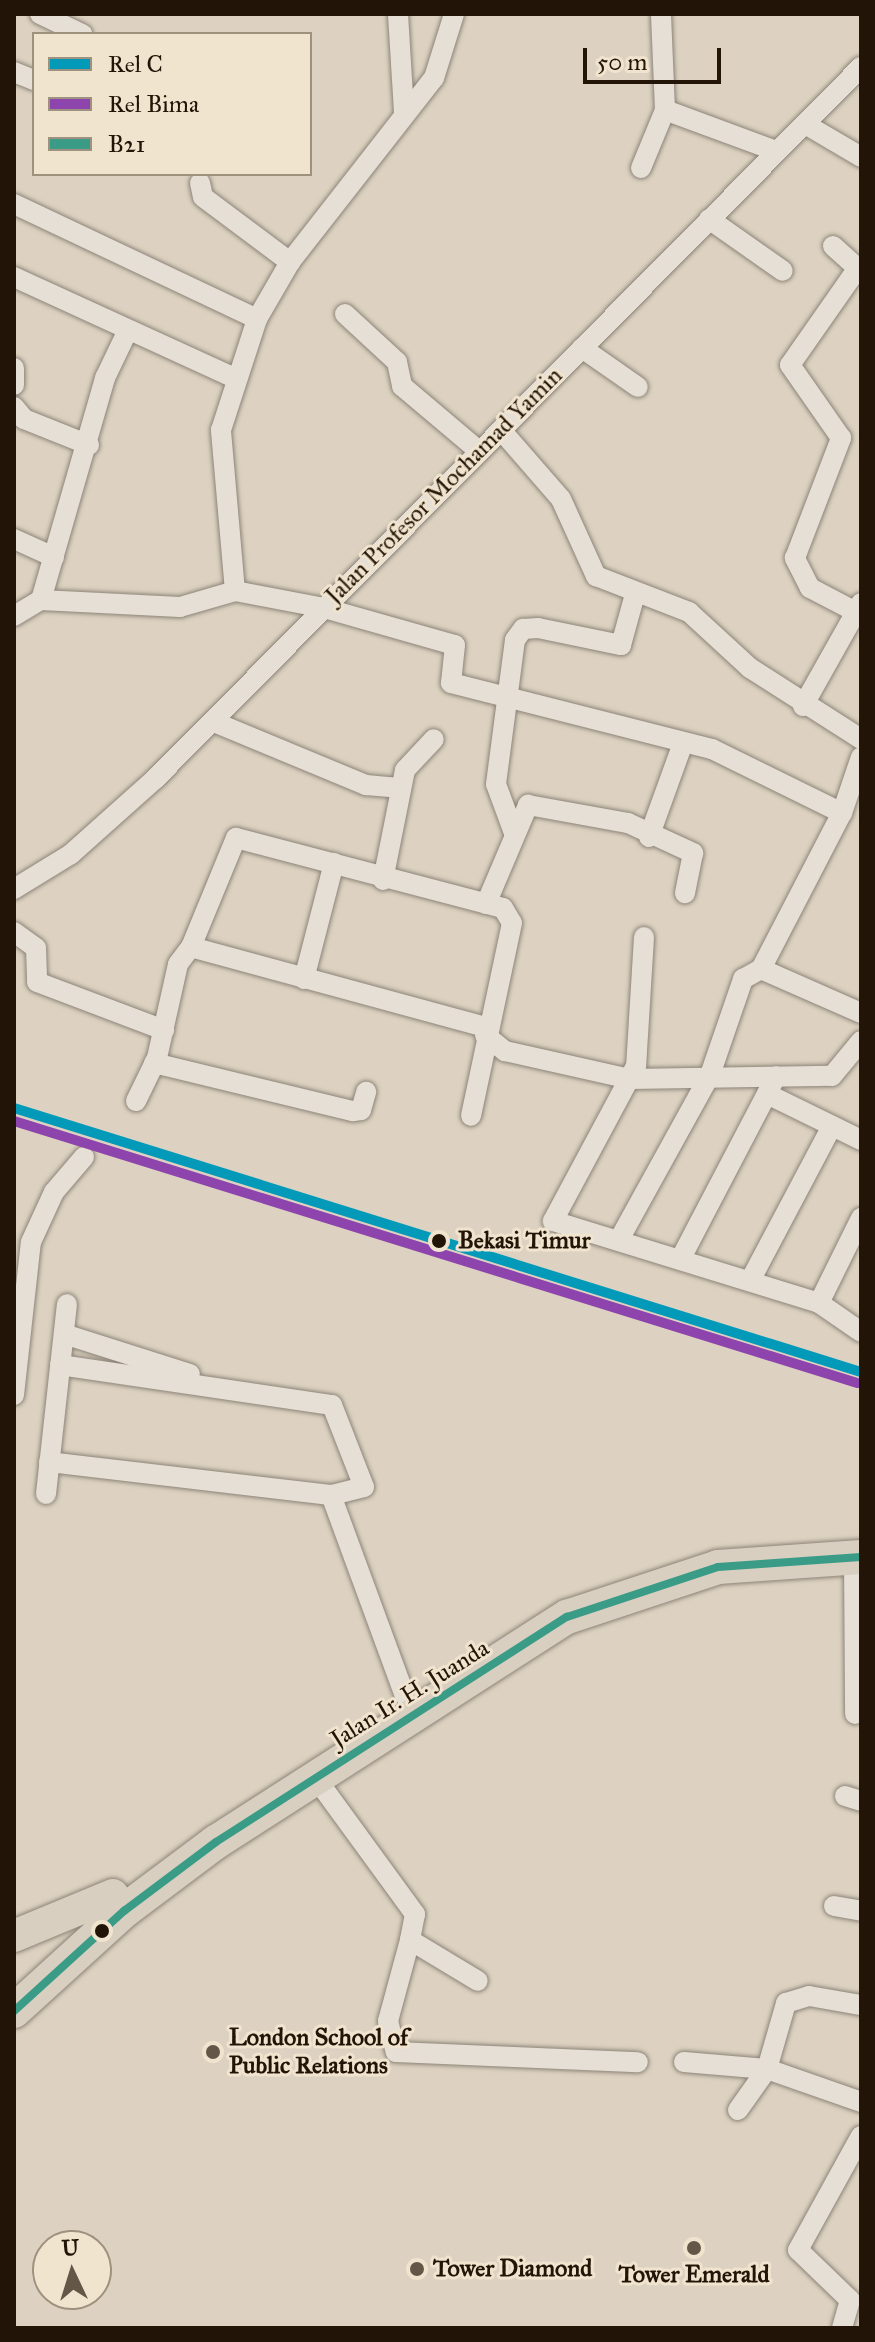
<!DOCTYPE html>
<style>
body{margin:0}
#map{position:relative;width:875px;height:2342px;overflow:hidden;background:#ddd2c1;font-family:"IM FELL Great Primer",serif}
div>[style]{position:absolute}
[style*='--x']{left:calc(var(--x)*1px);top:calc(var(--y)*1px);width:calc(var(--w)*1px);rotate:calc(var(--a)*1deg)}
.roads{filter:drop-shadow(0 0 2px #8c8478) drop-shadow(0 0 2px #8c8478)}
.minor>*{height:20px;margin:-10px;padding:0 10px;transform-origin:10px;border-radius:10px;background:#e5dfd5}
.primary>*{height:32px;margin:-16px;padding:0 16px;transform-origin:16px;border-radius:16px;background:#d8cfc1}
.trunk>*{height:34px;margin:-17px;padding:0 17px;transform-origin:17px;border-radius:17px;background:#d8cfc1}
.bus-1>*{height:8px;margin:-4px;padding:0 4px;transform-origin:4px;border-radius:4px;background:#3a9b86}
.rail-1>*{height:10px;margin:-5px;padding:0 5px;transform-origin:5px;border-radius:5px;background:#039aba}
.rail-2>*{height:10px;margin:-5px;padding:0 5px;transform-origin:5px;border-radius:5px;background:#8e44ad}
.dots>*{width:22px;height:22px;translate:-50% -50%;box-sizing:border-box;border:4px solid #f1e4ce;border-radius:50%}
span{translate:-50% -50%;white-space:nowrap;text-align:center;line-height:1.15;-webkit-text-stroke:6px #f1e4ce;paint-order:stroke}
.street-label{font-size:24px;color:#221507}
.stop-label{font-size:24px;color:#221507;font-weight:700}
.left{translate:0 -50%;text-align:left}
.poi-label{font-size:24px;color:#221507;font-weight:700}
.frame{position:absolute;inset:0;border:16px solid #221507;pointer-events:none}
.legend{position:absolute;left:32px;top:32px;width:280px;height:144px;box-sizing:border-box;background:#f1e4ce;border:2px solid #9e917e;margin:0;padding:10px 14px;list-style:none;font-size:24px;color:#221507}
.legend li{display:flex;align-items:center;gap:16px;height:40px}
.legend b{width:40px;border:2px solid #9e917e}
.north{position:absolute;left:32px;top:2230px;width:80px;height:80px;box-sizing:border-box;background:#f1e4ce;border:2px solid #9e917e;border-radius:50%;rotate:356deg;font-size:22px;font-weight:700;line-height:32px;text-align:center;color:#221507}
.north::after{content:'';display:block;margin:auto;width:28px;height:36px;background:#635748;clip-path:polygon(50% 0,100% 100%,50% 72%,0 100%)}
.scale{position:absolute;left:583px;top:48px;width:138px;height:36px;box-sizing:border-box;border:4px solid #221507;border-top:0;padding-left:10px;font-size:24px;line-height:28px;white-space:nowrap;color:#221507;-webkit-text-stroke:6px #f1e4ce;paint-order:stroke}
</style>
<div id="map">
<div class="roads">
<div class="minor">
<div style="--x:40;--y:14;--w:47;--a:25.5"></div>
<div style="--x:398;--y:14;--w:99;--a:86.5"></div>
<div style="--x:14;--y:72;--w:22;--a:22"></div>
<div style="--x:665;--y:110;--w:118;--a:20.3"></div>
<div style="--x:805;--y:124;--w:65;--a:30.5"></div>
<div style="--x:641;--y:168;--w:63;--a:-67.5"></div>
<div style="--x:665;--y:110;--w:96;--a:-92.4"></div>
<div style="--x:200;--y:183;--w:14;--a:78"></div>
<div style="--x:203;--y:197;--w:109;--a:36.8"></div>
<div style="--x:14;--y:204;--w:269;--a:25.3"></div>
<div style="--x:709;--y:219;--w:90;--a:35.1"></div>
<div style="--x:833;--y:246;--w:38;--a:42"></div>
<div style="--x:14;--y:277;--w:243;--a:24.6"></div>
<div style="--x:345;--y:314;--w:71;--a:42.7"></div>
<div style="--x:397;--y:362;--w:25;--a:78"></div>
<div style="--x:402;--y:386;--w:101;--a:40.2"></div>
<div style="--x:582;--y:348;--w:68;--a:34.9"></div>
<div style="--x:14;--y:368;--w:17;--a:90"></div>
<div style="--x:14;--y:407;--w:16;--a:50"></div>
<div style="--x:24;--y:419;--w:70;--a:21.8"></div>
<div style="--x:501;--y:430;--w:91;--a:49"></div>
<div style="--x:561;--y:499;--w:85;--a:65.6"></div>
<div style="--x:596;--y:576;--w:100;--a:21.2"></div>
<div style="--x:689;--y:612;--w:83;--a:42.6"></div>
<div style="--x:750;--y:668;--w:132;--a:32.6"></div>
<div style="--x:14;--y:539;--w:44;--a:24.2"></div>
<div style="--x:235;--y:591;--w:162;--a:-95"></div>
<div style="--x:221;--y:430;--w:117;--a:-72"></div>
<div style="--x:257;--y:319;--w:66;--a:-59.9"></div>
<div style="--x:290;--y:262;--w:234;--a:-52"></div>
<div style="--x:434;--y:78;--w:67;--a:-72.6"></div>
<div style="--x:41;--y:600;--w:231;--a:-73.9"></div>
<div style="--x:105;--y:378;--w:51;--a:-64.4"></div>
<div style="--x:856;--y:612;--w:52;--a:-152.4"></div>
<div style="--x:810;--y:588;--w:34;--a:-117"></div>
<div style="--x:795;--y:558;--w:129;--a:-69"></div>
<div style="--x:841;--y:438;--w:89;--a:-124.9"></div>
<div style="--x:790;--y:365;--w:118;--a:-55"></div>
<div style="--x:14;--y:616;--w:31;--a:-31"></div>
<div style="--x:41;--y:600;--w:139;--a:2.9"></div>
<div style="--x:180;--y:607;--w:57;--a:-16.2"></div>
<div style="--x:235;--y:591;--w:91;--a:10.8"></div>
<div style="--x:324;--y:608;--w:136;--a:15.8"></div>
<div style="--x:455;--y:645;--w:38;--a:96"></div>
<div style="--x:451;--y:683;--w:269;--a:14.2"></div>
<div style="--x:712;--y:749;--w:145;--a:26.2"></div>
<div style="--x:803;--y:706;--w:118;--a:-60.6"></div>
<div style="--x:214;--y:722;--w:165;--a:22.5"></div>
<div style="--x:366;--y:785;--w:33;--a:5"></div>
<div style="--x:514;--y:833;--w:52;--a:-110.2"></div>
<div style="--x:496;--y:784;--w:145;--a:-82.5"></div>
<div style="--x:515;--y:640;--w:14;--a:-54"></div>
<div style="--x:523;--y:629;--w:15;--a:-4"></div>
<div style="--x:538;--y:628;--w:85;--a:11.6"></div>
<div style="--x:621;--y:645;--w:53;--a:-74.6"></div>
<div style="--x:649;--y:837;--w:100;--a:-70.1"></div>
<div style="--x:383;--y:880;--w:112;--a:-78.7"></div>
<div style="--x:405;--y:770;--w:42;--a:-46.9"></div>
<div style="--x:14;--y:889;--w:67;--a:-31.6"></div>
<div style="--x:71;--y:854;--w:113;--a:-41.8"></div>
<div style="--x:155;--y:779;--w:1003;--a:-45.24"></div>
<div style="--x:486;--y:904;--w:108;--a:-67"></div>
<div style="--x:528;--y:805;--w:102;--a:10.2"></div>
<div style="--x:628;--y:823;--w:72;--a:24.8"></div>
<div style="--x:693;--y:853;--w:41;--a:101.3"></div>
<div style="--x:14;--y:932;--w:27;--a:36"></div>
<div style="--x:36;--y:948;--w:34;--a:88"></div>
<div style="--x:37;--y:982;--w:136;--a:20.7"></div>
<div style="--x:644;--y:937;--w:129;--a:93.5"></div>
<div style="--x:636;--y:1066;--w:176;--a:118.2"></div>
<div style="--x:553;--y:1221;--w:278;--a:17.1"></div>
<div style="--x:819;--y:1303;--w:51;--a:34.6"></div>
<div style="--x:191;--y:947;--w:118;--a:-67.6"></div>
<div style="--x:236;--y:838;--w:276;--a:14.7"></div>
<div style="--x:503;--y:908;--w:17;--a:59"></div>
<div style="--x:512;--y:923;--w:197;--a:102"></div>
<div style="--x:761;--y:969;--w:176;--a:-62.6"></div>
<div style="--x:842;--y:813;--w:59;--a:-71.3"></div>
<div style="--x:304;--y:979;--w:120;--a:-75.5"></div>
<div style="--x:485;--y:1035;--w:26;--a:39"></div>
<div style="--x:505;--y:1051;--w:128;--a:12.6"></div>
<div style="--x:630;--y:1079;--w:202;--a:-0.9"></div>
<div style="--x:832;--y:1076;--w:45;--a:-50.4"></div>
<div style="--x:154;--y:1063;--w:205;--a:13.6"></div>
<div style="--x:353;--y:1111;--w:8;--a:-7"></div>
<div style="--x:361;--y:1110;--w:19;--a:-74"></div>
<div style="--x:767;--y:1094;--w:105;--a:26.1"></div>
<div style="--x:136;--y:1101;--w:48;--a:-64"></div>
<div style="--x:157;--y:1058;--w:96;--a:-77.4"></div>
<div style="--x:178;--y:964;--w:21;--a:-53"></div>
<div style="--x:191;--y:947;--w:306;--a:15.2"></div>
<div style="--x:620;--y:1238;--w:186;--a:-61.1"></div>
<div style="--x:710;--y:1075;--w:102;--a:-71"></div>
<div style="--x:743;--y:979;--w:21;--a:-29"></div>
<div style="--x:761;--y:969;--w:109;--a:23.7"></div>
<div style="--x:681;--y:1258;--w:205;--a:-62.4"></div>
<div style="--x:751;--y:1279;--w:173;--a:-62.1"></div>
<div style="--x:819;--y:1303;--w:95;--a:-63.7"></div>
<div style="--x:64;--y:1334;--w:132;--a:17.6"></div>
<div style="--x:60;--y:1365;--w:275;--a:8.4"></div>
<div style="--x:332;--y:1405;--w:88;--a:68.7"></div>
<div style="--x:364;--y:1487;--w:34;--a:166"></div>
<div style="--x:14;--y:1395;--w:154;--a:-83.7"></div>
<div style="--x:31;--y:1242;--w:55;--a:-65.3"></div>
<div style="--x:54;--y:1192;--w:46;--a:-49.4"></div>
<div style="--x:49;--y:1462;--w:284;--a:6.7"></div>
<div style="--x:331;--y:1495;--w:214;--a:69.8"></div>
<div style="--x:46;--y:1494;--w:191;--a:-83.7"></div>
<div style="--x:854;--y:1557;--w:157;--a:89.6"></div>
<div style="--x:315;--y:1777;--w:170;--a:53.9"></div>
<div style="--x:415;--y:1914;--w:26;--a:101"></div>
<div style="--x:410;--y:1940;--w:79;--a:31.1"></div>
<div style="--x:845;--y:1796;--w:17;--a:17"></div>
<div style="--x:834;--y:1906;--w:27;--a:10"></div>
<div style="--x:410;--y:1940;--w:84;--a:105.2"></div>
<div style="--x:388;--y:2021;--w:32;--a:76"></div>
<div style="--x:396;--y:2052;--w:242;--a:2.4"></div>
<div style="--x:684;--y:2062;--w:83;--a:4.8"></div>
<div style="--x:767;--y:2069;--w:100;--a:19.3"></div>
<div style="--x:738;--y:2110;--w:50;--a:-54.7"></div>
<div style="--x:767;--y:2069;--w:69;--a:-73.9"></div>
<div style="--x:786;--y:2003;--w:24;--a:-17"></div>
<div style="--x:809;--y:1996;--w:53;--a:9.8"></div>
<div style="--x:842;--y:2328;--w:29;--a:-74"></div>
<div style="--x:850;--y:2300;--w:72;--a:-136.1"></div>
<div style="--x:798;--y:2250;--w:130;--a:-61.1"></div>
</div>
<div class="primary">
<div style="--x:14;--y:1936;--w:107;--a:-22.5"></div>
</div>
<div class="trunk">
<div style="--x:14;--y:2011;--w:149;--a:-42.3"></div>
<div style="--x:124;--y:1911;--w:115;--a:-36.9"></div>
<div style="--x:216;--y:1842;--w:417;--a:-32.7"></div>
<div style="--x:567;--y:1617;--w:159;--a:-18.3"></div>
<div style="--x:718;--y:1567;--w:143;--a:-4"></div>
</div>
</div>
<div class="bus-1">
<div style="--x:14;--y:2011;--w:149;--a:-42.3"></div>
<div style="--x:124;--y:1911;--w:115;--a:-36.9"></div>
<div style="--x:216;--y:1842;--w:417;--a:-32.7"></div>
<div style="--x:567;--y:1617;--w:159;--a:-18.3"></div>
<div style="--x:718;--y:1567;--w:143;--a:-4"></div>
</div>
<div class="rail-1">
<div style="--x:14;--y:1108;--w:887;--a:17.31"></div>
</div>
<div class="rail-2">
<div style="--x:14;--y:1121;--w:883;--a:17.26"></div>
</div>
<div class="dots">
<div style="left:439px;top:1241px;background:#221507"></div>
<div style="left:102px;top:1931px;background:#221507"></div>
<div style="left:213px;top:2052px;background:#635748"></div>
<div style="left:694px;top:2248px;background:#635748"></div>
<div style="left:417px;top:2269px;background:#635748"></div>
</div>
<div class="street-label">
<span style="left:444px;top:486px;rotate:-45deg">Jalan Profesor Mochamad Yamin</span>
<span style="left:410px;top:1694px;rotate:-32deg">Jalan Ir. H. Juanda</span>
</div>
<div class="stop-label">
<span class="left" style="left:458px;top:1241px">Bekasi Timur</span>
</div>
<div class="poi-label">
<span class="left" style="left:229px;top:2052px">London School of<br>Public Relations</span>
<span class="left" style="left:433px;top:2269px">Tower Diamond</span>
<span style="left:694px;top:2275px">Tower Emerald</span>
</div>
<div class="frame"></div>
<ul class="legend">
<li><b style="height:10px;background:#039aba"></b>Rel C</li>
<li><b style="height:10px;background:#8e44ad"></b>Rel Bima</li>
<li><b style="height:10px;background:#3a9b86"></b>B21</li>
</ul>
<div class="north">U</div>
<div class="scale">50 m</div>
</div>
